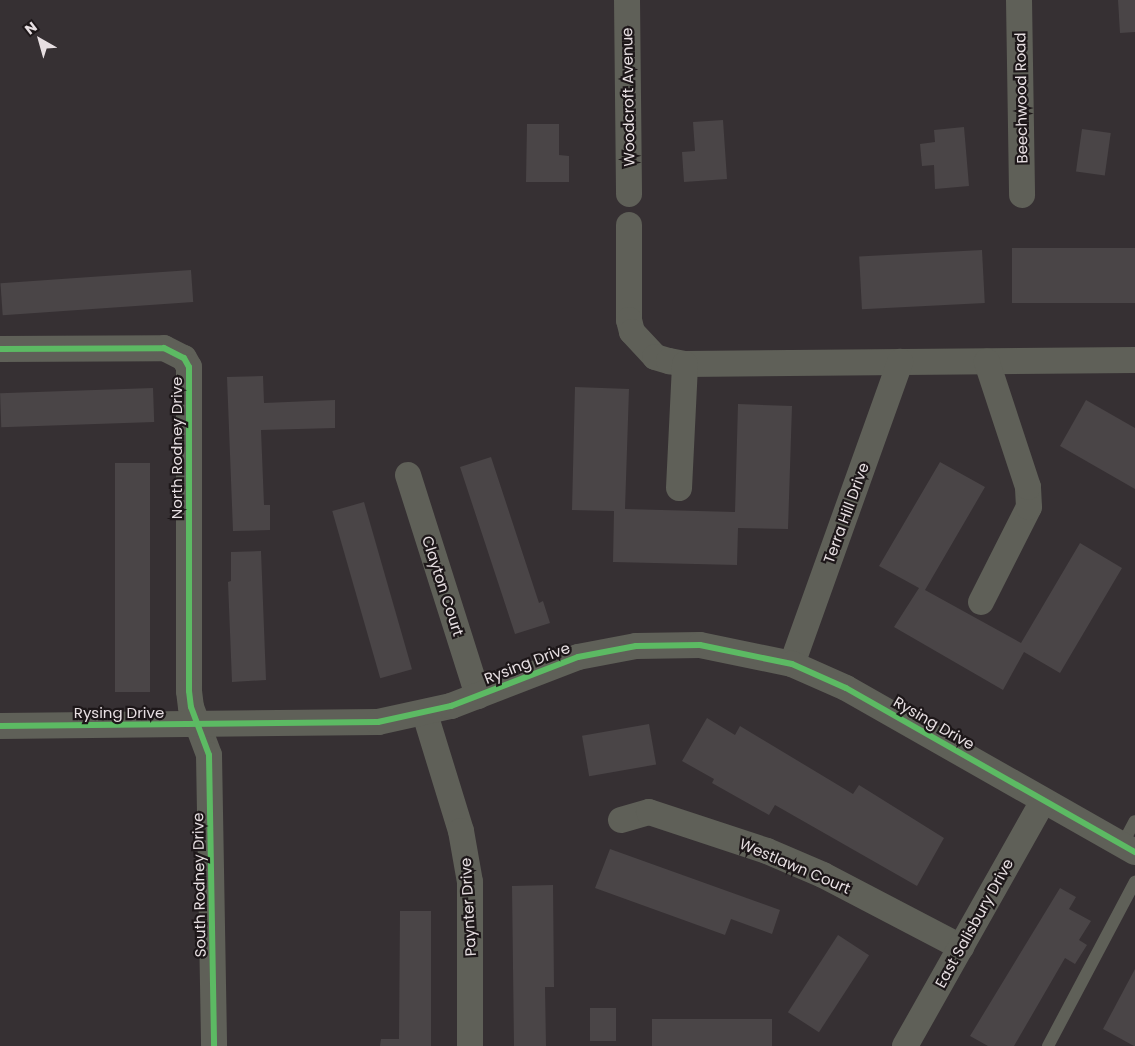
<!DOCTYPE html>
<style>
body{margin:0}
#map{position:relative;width:1135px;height:1046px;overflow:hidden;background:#363033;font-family:Poppins,sans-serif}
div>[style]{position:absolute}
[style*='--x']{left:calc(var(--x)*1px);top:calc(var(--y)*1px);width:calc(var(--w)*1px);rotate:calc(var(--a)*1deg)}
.building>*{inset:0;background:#4a4547;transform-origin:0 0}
.service>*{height:12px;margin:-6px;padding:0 6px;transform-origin:6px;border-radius:6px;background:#5f6058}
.minor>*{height:26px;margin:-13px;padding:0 13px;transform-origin:13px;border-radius:13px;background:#5f6058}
.cycleway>*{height:6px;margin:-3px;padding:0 3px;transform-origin:3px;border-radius:3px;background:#5cba63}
span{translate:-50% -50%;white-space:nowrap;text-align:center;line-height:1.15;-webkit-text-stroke:4.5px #1d1719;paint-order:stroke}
.street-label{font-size:15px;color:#e7dfe2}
.north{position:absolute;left:15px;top:15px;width:50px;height:50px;-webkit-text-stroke:4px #1d1719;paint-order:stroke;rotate:322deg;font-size:14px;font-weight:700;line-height:20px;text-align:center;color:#e7dfe2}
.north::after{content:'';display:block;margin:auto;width:18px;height:22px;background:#e7dfe2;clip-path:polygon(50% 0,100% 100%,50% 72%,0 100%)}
</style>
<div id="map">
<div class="building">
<div style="clip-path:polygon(1118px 0,1135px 0,1135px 32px,1120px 33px)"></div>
<div style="clip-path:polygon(723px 120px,727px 179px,684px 182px,682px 152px,695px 151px,693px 122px)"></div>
<div style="clip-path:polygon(527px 124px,559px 124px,559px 155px,569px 156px,569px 182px,526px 182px)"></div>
<div style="clip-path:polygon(964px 127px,969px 186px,935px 189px,934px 165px,922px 166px,920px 144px,935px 142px,934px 130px)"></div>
<div style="left:1082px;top:129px;width:29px;height:43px;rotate:8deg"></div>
<div style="left:1012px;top:248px;width:123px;height:55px"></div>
<div style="left:982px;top:250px;width:53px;height:123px;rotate:87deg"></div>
<div style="left:191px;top:270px;width:32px;height:191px;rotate:86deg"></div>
<div style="clip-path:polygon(263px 376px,264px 403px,335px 400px,335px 428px,261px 430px,264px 505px,270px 505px,270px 530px,233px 531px,227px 377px)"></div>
<div style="clip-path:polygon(575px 387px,629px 389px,625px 509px,735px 512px,738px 404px,792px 406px,788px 529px,738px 528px,737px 565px,613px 562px,614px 511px,572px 510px)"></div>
<div style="left:153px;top:388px;width:34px;height:153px;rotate:88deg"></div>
<div style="clip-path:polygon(1086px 400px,1135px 428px,1135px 489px,1060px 446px)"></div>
<div style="clip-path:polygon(491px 457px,539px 603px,543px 601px,550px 623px,515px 634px,460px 467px)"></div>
<div style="clip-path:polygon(940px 462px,985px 487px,925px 590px,1021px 643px,1080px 543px,1122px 568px,1060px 673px,1024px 652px,1003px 690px,894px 627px,919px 588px,879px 566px)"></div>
<div style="left:115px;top:463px;width:35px;height:229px"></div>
<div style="left:364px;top:502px;width:174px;height:33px;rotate:74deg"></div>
<div style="clip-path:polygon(261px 551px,266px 680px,232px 682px,228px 582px,231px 581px,231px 552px)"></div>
<div style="clip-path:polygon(707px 718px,735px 735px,740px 726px,853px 794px,859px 785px,944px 838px,917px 886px,775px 805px,769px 815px,712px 783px,714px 779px,682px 761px)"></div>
<div style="left:649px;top:724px;width:41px;height:68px;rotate:80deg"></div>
<div style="clip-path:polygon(610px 849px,780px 910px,772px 934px,731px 919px,725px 935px,595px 888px)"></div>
<div style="clip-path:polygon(553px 885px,554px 987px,545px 987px,546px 1046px,514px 1046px,512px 886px)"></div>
<div style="clip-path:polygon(1060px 888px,1076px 897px,1069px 909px,1091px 921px,1079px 940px,1087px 945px,1075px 964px,1065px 958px,1014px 1046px,988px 1046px,970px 1036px)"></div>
<div style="clip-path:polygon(400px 911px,431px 911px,431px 1046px,380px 1046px,381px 1039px,399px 1039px)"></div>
<div style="left:838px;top:935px;width:37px;height:92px;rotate:33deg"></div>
<div style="clip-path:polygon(1135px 969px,1135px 1046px,1134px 1046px,1103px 1029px)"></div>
<div style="left:590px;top:1008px;width:26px;height:33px"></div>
<div style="left:652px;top:1019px;width:120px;height:27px"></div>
</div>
<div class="service">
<div style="--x:1122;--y:845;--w:27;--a:-62"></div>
<div style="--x:1048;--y:1046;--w:186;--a:-62.1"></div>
</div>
<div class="minor">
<div style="--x:627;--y:0;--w:194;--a:89.4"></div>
<div style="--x:1019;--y:0;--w:195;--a:89.1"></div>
<div style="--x:629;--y:225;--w:95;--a:90"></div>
<div style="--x:629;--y:320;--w:12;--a:76"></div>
<div style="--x:632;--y:332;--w:34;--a:47"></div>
<div style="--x:655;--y:357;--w:15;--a:16"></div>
<div style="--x:669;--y:361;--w:16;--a:11"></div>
<div style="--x:685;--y:364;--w:450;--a:-0.5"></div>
<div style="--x:0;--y:349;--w:164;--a:-0.3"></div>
<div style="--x:164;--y:348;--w:22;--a:27"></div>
<div style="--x:184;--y:358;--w:10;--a:61"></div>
<div style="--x:189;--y:367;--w:324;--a:90"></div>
<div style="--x:189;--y:691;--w:16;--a:83"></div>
<div style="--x:191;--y:707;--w:51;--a:69.4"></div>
<div style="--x:209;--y:755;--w:291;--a:89"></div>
<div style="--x:408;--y:475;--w:232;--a:72.4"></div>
<div style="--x:679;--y:488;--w:124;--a:-87.2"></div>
<div style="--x:981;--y:602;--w:106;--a:-63.2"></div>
<div style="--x:1029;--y:507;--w:20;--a:-93"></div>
<div style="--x:1028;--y:487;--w:132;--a:-108.2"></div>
<div style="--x:792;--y:664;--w:321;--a:-70.3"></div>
<div style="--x:425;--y:714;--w:122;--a:72.9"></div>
<div style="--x:461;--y:831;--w:52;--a:80"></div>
<div style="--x:470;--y:882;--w:164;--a:90"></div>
<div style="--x:0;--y:726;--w:378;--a:-0.6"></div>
<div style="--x:378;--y:722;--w:75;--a:-12.4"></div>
<div style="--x:451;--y:706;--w:136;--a:-21.1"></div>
<div style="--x:578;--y:657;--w:59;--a:-10.7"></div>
<div style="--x:636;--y:646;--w:64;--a:-0.9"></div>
<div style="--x:700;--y:645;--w:94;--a:11.7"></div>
<div style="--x:792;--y:664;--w:59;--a:24"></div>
<div style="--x:846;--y:688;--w:332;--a:29.6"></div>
<div style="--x:621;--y:820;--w:29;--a:-16"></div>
<div style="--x:649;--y:812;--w:124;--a:18.3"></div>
<div style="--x:767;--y:851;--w:61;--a:23.2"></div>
<div style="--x:823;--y:875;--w:156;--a:27.6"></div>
<div style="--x:905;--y:1046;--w:281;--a:-60.6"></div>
</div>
<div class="cycleway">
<div style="--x:0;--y:349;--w:164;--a:-0.3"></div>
<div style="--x:164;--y:348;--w:22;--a:27"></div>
<div style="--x:184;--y:358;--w:10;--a:61"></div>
<div style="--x:189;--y:367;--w:324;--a:90"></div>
<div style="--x:189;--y:691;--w:16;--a:83"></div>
<div style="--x:191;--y:707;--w:51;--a:69.4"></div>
<div style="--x:209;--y:755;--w:291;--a:89"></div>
<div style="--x:0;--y:726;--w:378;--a:-0.6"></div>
<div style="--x:378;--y:722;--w:75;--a:-12.4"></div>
<div style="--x:451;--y:706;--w:136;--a:-21.1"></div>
<div style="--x:578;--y:657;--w:59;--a:-10.7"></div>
<div style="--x:636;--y:646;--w:64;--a:-0.9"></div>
<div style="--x:700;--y:645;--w:94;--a:11.7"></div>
<div style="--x:792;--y:664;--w:59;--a:24"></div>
<div style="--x:846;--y:688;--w:332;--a:29.6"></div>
</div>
<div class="street-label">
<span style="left:628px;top:97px;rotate:-91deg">Woodcroft Avenue</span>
<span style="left:1021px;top:98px;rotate:-91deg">Beechwood Road</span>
<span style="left:177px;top:448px;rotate:-90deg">North Rodney Drive</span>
<span style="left:846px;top:513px;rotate:-70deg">Terra Hill Drive</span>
<span style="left:443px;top:586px;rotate:72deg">Clayton Court</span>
<span style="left:527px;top:663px;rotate:-21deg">Rysing Drive</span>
<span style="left:119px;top:713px">Rysing Drive</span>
<span style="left:934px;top:723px;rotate:30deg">Rysing Drive</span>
<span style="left:795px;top:866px;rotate:23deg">Westlawn Court</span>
<span style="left:199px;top:885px;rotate:-91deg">South Rodney Drive</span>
<span style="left:468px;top:907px;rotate:-93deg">Paynter Drive</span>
<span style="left:974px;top:923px;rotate:-61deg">East Salisbury Drive</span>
</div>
<div class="north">N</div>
</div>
